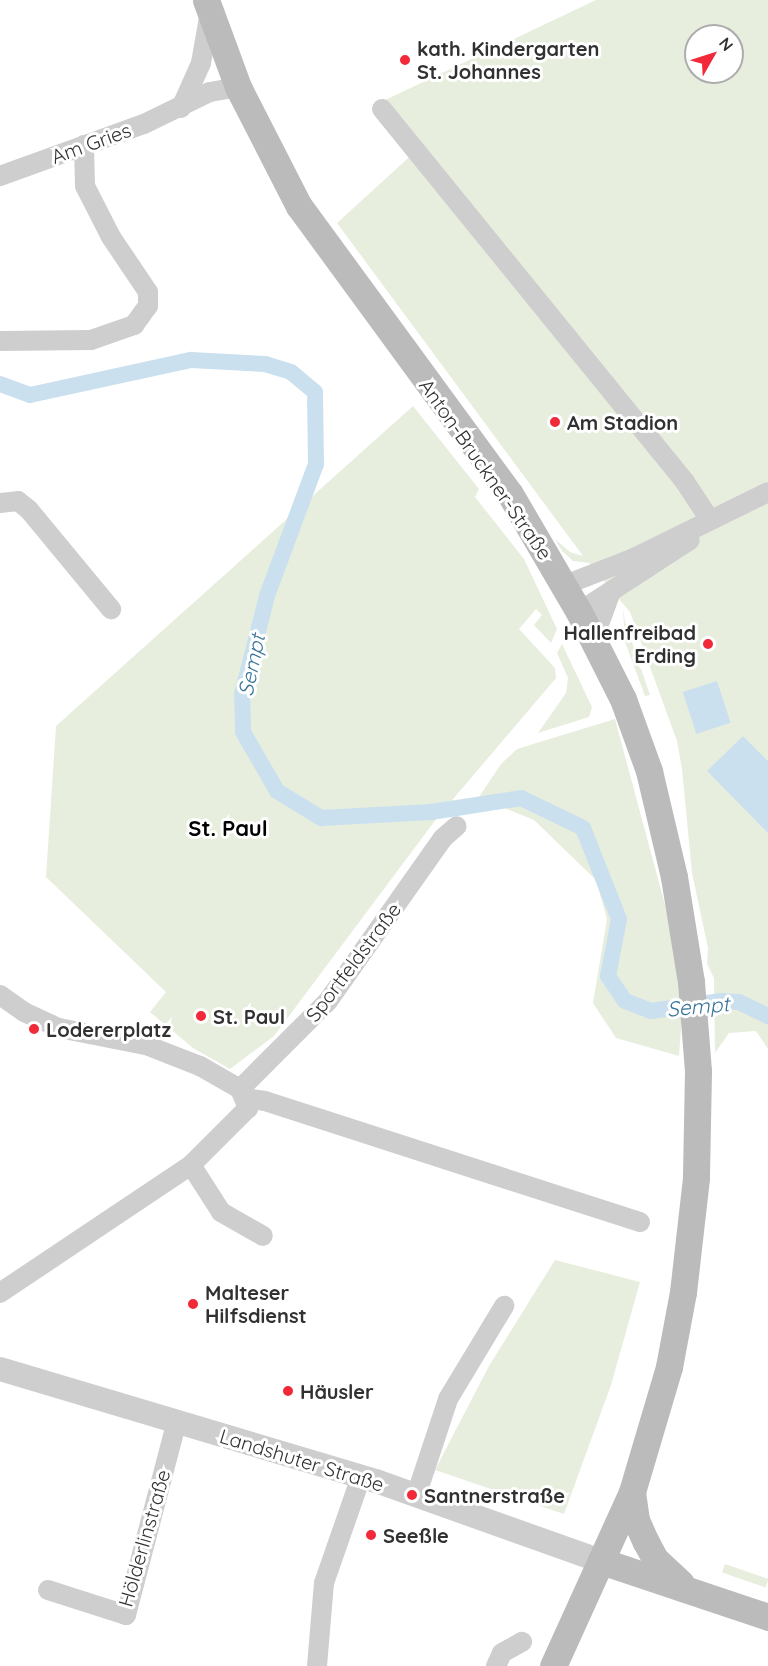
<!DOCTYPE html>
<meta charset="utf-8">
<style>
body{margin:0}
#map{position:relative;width:768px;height:1666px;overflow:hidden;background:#fff;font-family:Quicksand,sans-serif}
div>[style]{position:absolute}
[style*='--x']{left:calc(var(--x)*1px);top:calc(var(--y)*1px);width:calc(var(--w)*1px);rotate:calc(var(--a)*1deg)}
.green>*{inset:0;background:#e7eede;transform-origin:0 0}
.water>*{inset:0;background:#cae0ef;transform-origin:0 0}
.canal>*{height:16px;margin:-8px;padding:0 8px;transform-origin:8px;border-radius:8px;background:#cae0ef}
.minor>*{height:20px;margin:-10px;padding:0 10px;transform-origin:10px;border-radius:10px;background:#cecece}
.tertiary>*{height:24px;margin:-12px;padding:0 12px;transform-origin:12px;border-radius:12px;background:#cecece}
.secondary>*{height:27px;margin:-13.5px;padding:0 13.5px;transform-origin:13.5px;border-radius:13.5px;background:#bbb}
.dots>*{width:16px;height:16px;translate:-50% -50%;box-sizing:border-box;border:3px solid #fff;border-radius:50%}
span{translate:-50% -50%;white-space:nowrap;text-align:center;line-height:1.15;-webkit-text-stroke:6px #fff;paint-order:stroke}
.poi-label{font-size:20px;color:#313131;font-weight:700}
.left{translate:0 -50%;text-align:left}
.right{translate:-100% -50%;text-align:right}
.street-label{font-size:20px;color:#313131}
.water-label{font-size:21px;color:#38749a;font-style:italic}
.quarter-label{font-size:22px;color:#000;font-weight:700}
.north{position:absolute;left:684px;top:24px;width:60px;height:60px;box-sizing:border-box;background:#fff;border:2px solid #adadad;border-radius:50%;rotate:51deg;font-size:16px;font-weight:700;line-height:24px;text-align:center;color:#313131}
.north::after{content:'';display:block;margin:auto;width:21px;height:27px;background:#f12938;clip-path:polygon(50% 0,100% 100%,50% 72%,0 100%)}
</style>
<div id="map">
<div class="green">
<div style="clip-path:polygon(evenodd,596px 0,768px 0,768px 1049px,756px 1031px,729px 1033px,715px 1053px,714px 978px,707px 964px,708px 948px,692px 873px,682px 769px,677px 741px,630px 612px,589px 563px,573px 561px,562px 551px,555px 539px,570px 552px,583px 556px,337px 223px,417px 150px,381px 102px,596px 0,696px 36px,732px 36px,732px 72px,696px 72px,696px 36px)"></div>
<div style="clip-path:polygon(413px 406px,479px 489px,475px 497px,524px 559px,557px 629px,551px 643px,534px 625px,542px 615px,536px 609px,519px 629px,555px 668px,556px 678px,437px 818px,274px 1036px,230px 1069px,193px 1048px,150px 1012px,166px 992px,46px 877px,56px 726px)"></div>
<div style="clip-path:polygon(623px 609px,625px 622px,650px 695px,645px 696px,625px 642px)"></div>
<div style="clip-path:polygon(562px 644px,592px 707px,589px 717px,538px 733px,566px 693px,568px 678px,557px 653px)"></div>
<div style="clip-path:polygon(615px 719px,679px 957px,682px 1016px,679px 1056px,616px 1038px,593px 1003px,607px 919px,596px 880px,534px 820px,502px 807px,471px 809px,501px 764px,517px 749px)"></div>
<div style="clip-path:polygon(555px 1260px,640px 1282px,611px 1385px,564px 1514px,435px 1470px,489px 1366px)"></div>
<div style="left:725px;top:1564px;width:46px;height:9px;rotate:19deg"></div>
</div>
<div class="water">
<div style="left:717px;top:681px;width:44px;height:36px;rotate:72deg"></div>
<div style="clip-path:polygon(743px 736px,768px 761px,768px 833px,707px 771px)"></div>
</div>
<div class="canal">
<div style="--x:0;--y:384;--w:32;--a:20"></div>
<div style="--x:30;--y:395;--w:165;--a:-12.3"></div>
<div style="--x:191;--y:360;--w:74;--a:3.1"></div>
<div style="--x:265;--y:364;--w:27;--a:17"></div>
<div style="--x:291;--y:372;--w:31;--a:40"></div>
<div style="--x:315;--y:392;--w:72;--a:89.2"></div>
<div style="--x:316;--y:464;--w:141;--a:110.4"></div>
<div style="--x:267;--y:596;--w:101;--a:104.3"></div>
<div style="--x:242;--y:694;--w:38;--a:88"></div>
<div style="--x:243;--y:732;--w:68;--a:60"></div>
<div style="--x:277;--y:791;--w:52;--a:31.5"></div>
<div style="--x:321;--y:818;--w:110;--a:-3.1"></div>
<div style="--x:431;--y:812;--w:91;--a:-8.8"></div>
<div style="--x:521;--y:798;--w:69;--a:25.8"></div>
<div style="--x:583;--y:828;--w:98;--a:68.4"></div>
<div style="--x:619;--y:919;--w:58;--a:100.9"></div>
<div style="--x:608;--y:976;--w:30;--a:56"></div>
<div style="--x:625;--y:1001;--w:28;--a:21"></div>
<div style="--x:651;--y:1011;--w:71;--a:-8.1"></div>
<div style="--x:721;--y:1001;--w:18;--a:3"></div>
<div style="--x:739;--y:1002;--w:32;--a:26"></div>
</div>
<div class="minor">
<div style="--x:181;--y:108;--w:49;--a:-66"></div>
<div style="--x:201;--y:63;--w:52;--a:-80"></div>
<div style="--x:382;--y:109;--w:481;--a:50.9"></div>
<div style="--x:685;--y:482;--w:45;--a:56.7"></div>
<div style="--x:0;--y:176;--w:153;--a:-19.9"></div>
<div style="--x:144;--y:124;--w:73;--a:-25.9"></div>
<div style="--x:210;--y:92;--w:28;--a:-10"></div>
<div style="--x:0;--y:341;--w:91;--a:-0.6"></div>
<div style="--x:91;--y:340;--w:46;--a:-19.2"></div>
<div style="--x:134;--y:325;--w:24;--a:-54"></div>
<div style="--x:148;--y:306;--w:14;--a:-90"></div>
<div style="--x:148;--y:292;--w:66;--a:-123.9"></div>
<div style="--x:111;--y:237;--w:57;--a:-117"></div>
<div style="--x:85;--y:186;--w:41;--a:-91.4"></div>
<div style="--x:0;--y:503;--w:18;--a:-6"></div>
<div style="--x:18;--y:501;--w:14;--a:39"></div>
<div style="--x:29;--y:510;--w:129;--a:50.4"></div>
<div style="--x:565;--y:585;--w:74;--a:-21.4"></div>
<div style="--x:634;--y:558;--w:149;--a:-26.2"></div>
<div style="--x:579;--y:612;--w:132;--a:-33"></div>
<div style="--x:600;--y:648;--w:21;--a:-95"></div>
<div style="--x:598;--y:627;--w:38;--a:-70"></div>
<div style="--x:0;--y:995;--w:29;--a:35"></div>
<div style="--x:24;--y:1012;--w:38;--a:25"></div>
<div style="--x:59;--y:1028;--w:89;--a:11.1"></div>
<div style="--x:146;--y:1045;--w:58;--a:21.3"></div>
<div style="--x:200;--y:1066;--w:46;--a:29.9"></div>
<div style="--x:240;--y:1089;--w:21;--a:67"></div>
<div style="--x:248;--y:1108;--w:81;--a:135"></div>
<div style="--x:191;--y:1165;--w:230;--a:146.2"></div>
<div style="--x:240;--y:1089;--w:124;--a:-45"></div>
<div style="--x:328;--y:1001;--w:199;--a:-54.8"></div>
<div style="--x:443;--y:838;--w:18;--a:-41"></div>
<div style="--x:246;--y:1098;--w:19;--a:9"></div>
<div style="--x:265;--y:1101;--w:394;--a:17.9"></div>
<div style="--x:191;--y:1165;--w:56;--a:57.4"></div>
<div style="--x:221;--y:1212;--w:48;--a:29.7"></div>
<div style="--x:416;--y:1496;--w:102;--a:-71.7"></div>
<div style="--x:448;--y:1399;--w:109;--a:-58.9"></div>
<div style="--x:48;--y:1590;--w:82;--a:17.8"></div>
<div style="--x:126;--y:1615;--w:201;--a:-75.3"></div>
<div style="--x:317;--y:1666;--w:83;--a:-85.2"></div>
<div style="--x:324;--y:1583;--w:112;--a:-70.8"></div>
<div style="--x:496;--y:1666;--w:14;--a:-65"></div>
<div style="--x:502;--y:1653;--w:23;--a:-29"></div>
</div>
<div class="tertiary">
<div style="--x:0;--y:1369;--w:392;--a:16.6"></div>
<div style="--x:376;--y:1481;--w:239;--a:19.6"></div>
</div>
<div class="secondary">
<div style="--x:206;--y:0;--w:93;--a:69.8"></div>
<div style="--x:238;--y:87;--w:134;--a:62.9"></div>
<div style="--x:299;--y:206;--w:357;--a:53.8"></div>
<div style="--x:510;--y:494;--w:137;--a:59.7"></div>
<div style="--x:579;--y:612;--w:97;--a:63.2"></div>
<div style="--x:623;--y:699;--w:77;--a:70.1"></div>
<div style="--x:649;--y:771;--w:109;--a:76.7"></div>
<div style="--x:674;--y:877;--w:106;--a:80.8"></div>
<div style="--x:691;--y:982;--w:89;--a:85.5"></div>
<div style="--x:698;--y:1071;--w:107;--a:91.1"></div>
<div style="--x:696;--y:1178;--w:115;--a:96.5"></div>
<div style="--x:683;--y:1292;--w:76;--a:100.6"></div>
<div style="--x:669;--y:1367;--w:130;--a:106.5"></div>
<div style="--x:632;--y:1492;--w:191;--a:114.4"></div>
<div style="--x:632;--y:1492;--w:28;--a:82"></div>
<div style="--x:636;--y:1520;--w:24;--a:66"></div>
<div style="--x:646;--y:1542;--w:19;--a:62"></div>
<div style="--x:655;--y:1559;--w:35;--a:43"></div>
<div style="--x:601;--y:1561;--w:176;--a:18.5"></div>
</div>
<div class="dots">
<div style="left:405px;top:60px;background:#f12938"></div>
<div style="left:555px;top:422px;background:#f12938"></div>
<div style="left:708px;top:644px;background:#f12938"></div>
<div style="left:201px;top:1016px;background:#f12938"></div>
<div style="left:34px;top:1029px;background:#f12938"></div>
<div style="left:193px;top:1304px;background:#f12938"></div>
<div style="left:288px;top:1391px;background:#f12938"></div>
<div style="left:412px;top:1495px;background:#f12938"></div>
<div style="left:371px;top:1535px;background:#f12938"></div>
</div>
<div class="poi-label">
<span class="left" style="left:417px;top:60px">kath. Kindergarten<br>St. Johannes</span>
<span class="left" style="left:567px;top:422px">Am Stadion</span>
<span class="right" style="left:696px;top:644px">Hallenfreibad<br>Erding</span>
<span class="left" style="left:213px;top:1016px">St. Paul</span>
<span class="left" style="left:46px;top:1029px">Lodererplatz</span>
<span class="left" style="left:205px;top:1304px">Malteser<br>Hilfsdienst</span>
<span class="left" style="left:300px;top:1391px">Häusler</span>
<span class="left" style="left:424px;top:1495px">Santnerstraße</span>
<span class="left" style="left:383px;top:1535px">Seeßle</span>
</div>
<div class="street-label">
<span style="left:91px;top:143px;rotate:-20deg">Am Gries</span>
<span style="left:486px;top:469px;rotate:55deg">Anton-Bruckner-Straße</span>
<span style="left:353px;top:962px;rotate:-53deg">Sportfeldstraße</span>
<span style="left:302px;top:1460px;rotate:17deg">Landshuter Straße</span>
<span style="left:144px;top:1538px;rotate:-74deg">Hölderlinstraße</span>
</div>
<div class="water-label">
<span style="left:251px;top:665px;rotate:-78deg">Sempt</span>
<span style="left:698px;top:1006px;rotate:-5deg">Sempt</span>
</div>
<div class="quarter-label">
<span style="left:228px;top:829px">St. Paul</span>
</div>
<div class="north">N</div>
</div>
